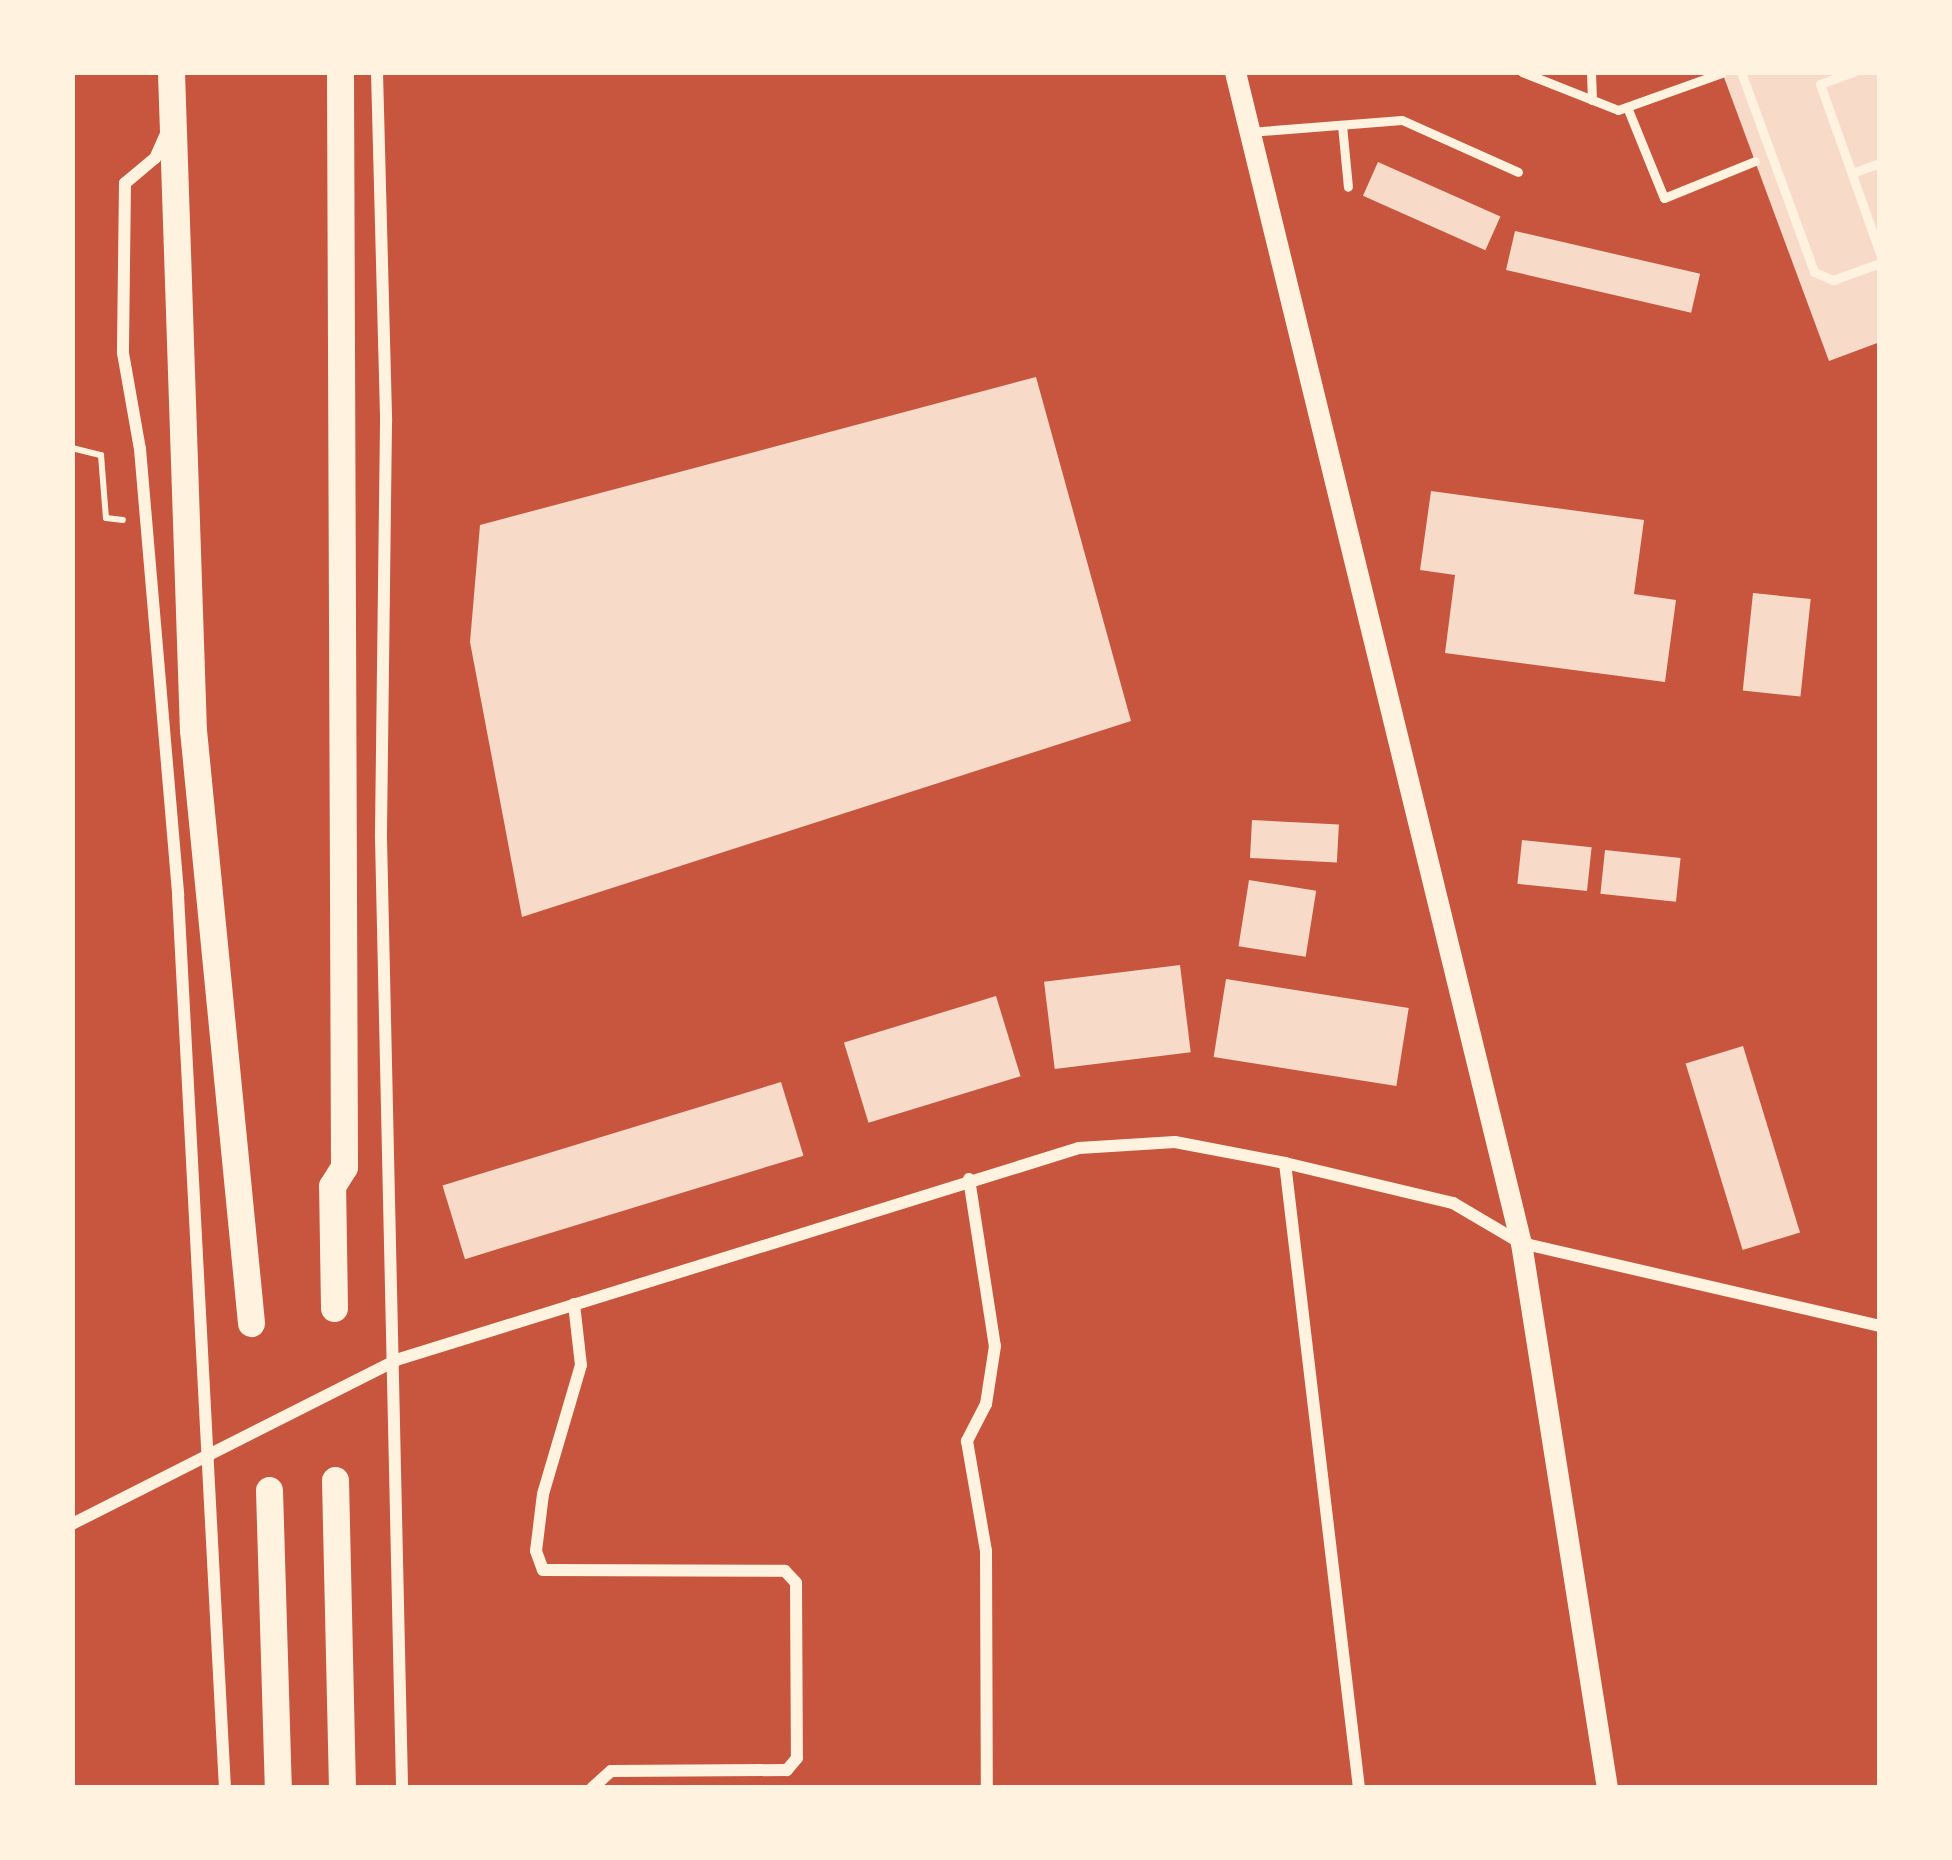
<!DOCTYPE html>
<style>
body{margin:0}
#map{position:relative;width:1952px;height:1860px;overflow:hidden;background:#c8553d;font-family:"Noto Sans",sans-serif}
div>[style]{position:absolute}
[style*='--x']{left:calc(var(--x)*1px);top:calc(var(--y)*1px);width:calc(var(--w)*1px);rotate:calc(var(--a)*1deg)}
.building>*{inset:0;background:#f7dbc8;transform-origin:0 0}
.path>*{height:6px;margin:-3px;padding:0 3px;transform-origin:3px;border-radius:3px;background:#fff3e0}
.service>*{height:9px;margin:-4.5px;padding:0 4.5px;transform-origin:4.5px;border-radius:4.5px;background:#fff3e0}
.minor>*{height:12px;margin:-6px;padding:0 6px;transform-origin:6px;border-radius:6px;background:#fff3e0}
.tertiary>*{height:21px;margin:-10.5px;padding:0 10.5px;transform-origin:10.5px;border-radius:10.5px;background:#fff3e0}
.trunk>*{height:27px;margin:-13.5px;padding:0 13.5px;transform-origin:13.5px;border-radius:13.5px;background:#fff3e0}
span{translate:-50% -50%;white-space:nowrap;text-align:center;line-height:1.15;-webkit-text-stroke:12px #fff3e0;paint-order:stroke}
.frame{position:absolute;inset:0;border:75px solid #fff3e0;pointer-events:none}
</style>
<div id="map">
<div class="building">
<div style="clip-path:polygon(1722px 72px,1880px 72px,1880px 342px,1829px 361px)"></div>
<div style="left:1378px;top:162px;width:134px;height:37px;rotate:24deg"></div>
<div style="left:1515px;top:231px;width:190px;height:40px;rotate:13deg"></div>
<div style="clip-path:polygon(1036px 377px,1131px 721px,522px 917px,470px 642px,480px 525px)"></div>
<div style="clip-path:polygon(1431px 491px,1644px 520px,1634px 594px,1676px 600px,1665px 682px,1445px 653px,1455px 575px,1420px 570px)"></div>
<div style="left:1753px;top:593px;width:58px;height:98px;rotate:6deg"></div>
<div style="left:1252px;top:820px;width:87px;height:38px;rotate:3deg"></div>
<div style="left:1522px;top:840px;width:70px;height:44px;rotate:6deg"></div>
<div style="left:1605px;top:850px;width:76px;height:44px;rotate:6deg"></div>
<div style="left:1249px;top:880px;width:68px;height:67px;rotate:9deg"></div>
<div style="left:1180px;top:965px;width:88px;height:137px;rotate:83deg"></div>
<div style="left:1226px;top:979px;width:185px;height:79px;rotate:9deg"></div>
<div style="left:996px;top:996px;width:84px;height:159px;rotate:73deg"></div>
<div style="left:1743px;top:1046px;width:195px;height:60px;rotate:73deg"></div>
<div style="left:781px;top:1082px;width:77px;height:354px;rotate:73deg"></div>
</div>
<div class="path">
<div style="--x:72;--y:448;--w:30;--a:14"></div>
<div style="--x:101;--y:455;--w:63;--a:85.5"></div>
<div style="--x:106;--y:518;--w:17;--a:7"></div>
</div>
<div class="service">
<div style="--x:1522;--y:72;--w:103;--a:21.6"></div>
<div style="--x:1618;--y:110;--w:110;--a:-19.6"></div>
<div style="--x:1591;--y:72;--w:28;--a:88"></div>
<div style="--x:1741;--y:72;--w:213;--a:69.9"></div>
<div style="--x:1814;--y:272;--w:21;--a:23"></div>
<div style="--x:1833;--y:280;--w:50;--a:-19.9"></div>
<div style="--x:1853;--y:72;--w:35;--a:160"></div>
<div style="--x:1820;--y:84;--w:179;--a:70.5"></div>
<div style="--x:1627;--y:107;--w:98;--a:67.9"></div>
<div style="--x:1664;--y:198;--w:98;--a:-22.1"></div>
<div style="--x:1342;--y:125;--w:62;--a:84.5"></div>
<div style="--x:1249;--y:132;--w:153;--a:-4.5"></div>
<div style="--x:1402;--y:120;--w:127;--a:24.1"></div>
<div style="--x:1852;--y:173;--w:30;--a:-20"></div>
</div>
<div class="minor">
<div style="--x:377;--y:72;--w:350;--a:88.5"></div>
<div style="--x:386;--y:422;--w:416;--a:90.7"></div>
<div style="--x:381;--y:838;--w:950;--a:88.73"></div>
<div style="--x:165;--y:136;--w:24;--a:114"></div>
<div style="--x:155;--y:158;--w:39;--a:140"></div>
<div style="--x:125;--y:183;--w:170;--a:90.7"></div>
<div style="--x:123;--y:353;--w:97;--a:80"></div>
<div style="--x:140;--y:449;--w:448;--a:85.1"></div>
<div style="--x:178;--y:895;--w:894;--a:86.99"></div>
<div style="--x:1285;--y:1163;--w:629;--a:83.25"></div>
<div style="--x:969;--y:1179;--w:169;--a:81.2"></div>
<div style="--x:995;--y:1346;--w:59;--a:98.8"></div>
<div style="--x:986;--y:1404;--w:42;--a:117.2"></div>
<div style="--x:967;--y:1441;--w:112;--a:80.2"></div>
<div style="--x:986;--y:1551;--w:237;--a:89.8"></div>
<div style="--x:574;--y:1304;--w:61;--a:83.5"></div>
<div style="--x:581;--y:1365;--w:134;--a:106.4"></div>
<div style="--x:543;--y:1494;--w:57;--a:97"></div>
<div style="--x:536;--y:1551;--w:20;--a:70"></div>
<div style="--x:543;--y:1570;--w:242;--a:0.2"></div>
<div style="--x:785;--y:1571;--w:16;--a:47"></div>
<div style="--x:796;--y:1583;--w:175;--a:89.7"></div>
<div style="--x:797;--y:1758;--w:16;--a:130"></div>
<div style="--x:787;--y:1770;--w:176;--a:179.7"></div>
<div style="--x:611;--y:1771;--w:25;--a:138"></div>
<div style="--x:72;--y:1524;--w:363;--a:-26.8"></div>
<div style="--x:396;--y:1360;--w:715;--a:-17.24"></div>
<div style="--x:1079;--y:1148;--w:96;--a:-3.6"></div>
<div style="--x:1175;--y:1142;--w:112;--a:10.8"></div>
<div style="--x:1285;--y:1163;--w:173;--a:13.4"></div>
<div style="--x:1453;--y:1203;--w:79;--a:30.5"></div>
<div style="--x:1521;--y:1243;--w:368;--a:13"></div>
</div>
<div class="tertiary">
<div style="--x:1235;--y:72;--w:1205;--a:76.28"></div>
<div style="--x:1521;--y:1243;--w:552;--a:81.03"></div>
</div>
<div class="trunk">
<div style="--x:171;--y:72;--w:658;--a:88.09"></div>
<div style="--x:193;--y:730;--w:596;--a:84.41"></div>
<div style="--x:334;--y:1308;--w:122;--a:-90.9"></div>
<div style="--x:332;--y:1186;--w:22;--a:-58"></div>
<div style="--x:344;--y:1167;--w:1095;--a:-90.21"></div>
<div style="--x:335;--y:1480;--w:308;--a:88.7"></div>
<div style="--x:269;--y:1490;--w:298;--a:88.3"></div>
</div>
<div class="frame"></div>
</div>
